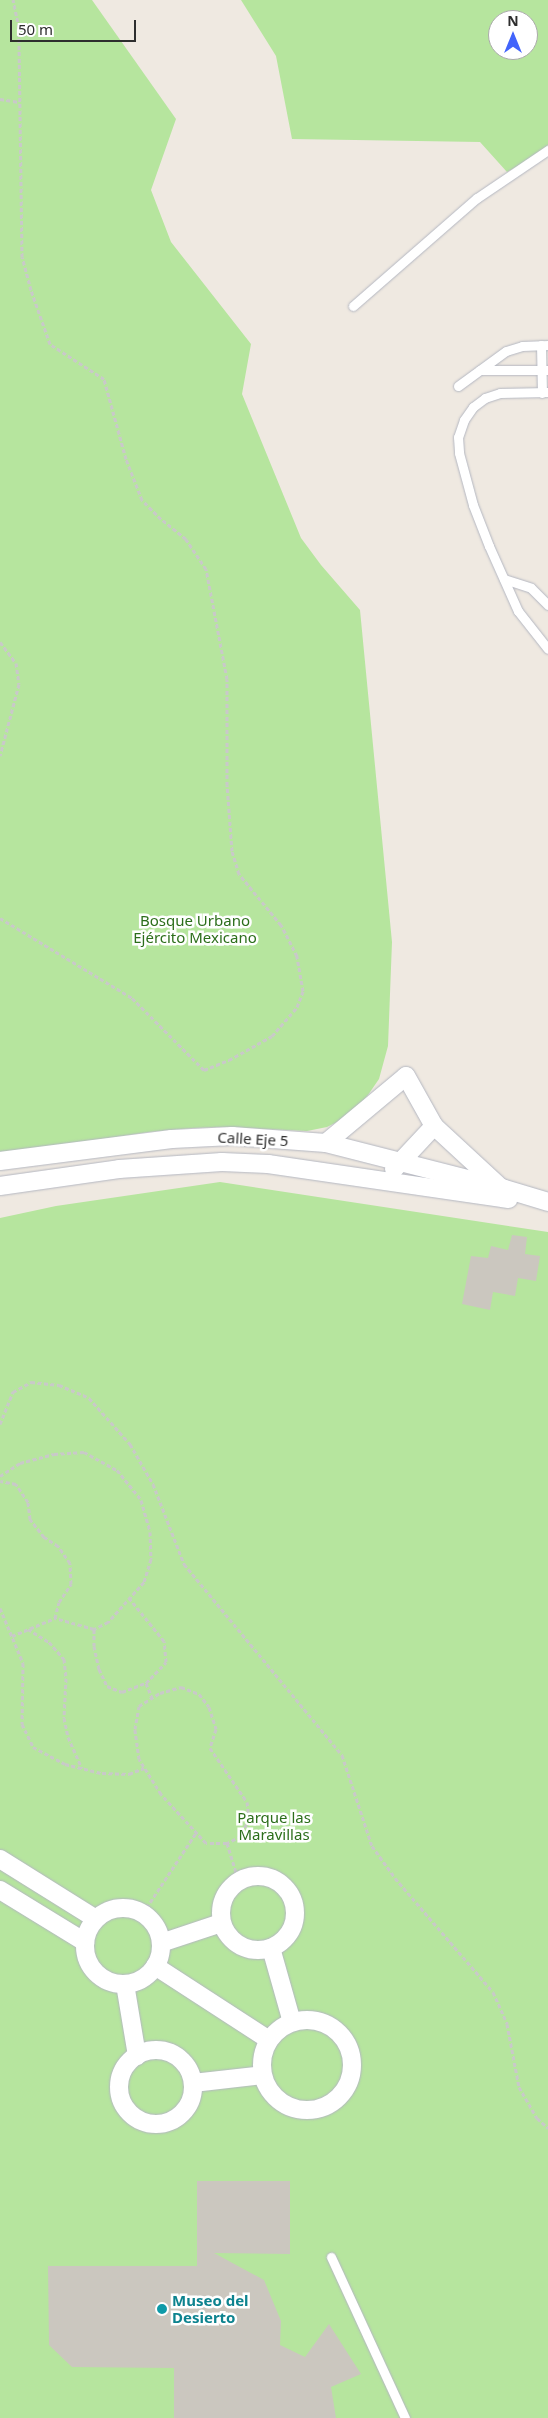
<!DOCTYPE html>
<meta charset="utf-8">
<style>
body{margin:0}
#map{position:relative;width:548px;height:2418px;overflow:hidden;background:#efe9e1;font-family:"Noto Sans",sans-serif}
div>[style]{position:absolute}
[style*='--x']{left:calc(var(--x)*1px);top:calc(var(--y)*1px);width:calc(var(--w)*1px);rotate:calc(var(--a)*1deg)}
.green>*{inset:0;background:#b6e59e}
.building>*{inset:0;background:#cbc7bf}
.path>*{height:3px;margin-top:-1.5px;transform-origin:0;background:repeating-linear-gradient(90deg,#c9c9c9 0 4px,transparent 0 6.5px)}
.roads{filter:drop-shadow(0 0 1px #b4b7c1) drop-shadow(0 0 1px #b4b7c1)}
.lane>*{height:9px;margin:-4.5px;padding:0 4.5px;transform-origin:4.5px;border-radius:4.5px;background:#fff}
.street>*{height:18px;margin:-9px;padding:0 9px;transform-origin:9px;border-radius:9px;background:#fff}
.street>.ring{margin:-9px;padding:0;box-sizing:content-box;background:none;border:18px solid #fff;border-radius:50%}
.dots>*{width:14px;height:14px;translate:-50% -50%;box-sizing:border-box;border:2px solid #fff;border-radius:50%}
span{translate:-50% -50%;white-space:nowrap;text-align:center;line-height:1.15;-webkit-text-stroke:5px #fff;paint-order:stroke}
.park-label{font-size:15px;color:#2c6e1b}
.street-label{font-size:15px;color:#2e2e2e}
.culture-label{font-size:15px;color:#0d838f;font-weight:700}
.left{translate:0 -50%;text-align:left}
.north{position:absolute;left:488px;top:10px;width:50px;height:50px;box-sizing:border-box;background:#fff;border:1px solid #ababab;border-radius:50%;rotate:0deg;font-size:14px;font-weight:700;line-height:20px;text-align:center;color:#2e2e2e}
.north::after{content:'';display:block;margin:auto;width:18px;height:22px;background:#4264fb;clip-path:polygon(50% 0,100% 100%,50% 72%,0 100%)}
.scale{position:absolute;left:10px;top:20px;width:126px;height:22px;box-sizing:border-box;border:2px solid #2e2e2e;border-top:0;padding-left:6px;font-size:15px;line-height:18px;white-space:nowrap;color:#2e2e2e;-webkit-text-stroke:4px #fff;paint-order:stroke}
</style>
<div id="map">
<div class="green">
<div style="clip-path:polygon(0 0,92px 0,176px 119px,151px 190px,171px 242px,251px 344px,242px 394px,301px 538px,321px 565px,360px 610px,392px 942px,388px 1046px,379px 1079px,368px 1095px,357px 1108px,343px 1119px,327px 1127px,307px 1131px,223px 1127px,193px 1128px,149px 1132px,0 1155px)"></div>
<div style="clip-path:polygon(evenodd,241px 0,548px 0,548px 149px,507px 172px,480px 142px,292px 139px,276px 56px,241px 0,498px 20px,528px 20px,528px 50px,498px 50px,498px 20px)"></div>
<div style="clip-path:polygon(220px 1182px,548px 1232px,548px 2418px,0 2418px,0 1218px,56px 1206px)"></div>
</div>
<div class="building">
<div style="clip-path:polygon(512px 1235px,527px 1237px,525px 1254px,540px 1256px,536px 1281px,518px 1278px,515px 1296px,493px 1292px,490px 1310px,462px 1304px,471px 1256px,488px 1258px,491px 1246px,508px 1250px)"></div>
<div style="clip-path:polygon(197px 2181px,290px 2181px,290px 2254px,214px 2253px,264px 2280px,281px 2321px,280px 2345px,305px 2357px,329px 2324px,361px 2374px,331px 2387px,336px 2418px,174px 2418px,174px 2368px,72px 2367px,49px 2345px,48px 2266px,197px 2266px)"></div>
</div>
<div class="path">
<div style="--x:0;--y:99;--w:19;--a:9"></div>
<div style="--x:0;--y:642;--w:26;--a:53"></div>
<div style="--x:16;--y:663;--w:21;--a:82"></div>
<div style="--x:19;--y:684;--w:74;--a:104.8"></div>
<div style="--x:0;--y:918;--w:154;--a:31.2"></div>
<div style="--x:132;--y:998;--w:102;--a:45"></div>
<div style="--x:204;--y:1070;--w:27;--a:-22"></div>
<div style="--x:229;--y:1060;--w:49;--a:-29.2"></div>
<div style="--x:272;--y:1036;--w:38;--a:-49"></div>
<div style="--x:297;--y:1007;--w:17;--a:-69"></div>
<div style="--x:303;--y:991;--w:36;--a:-100"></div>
<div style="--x:297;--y:956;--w:35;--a:-117"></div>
<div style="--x:281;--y:925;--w:66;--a:-129.5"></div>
<div style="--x:239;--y:874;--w:24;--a:-107"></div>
<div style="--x:232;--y:851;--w:66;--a:-94.3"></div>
<div style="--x:227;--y:785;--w:106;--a:-90"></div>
<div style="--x:227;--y:679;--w:112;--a:-100.8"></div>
<div style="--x:206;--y:569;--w:36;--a:-124"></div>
<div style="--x:186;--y:539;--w:32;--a:-141"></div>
<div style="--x:161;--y:519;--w:27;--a:-135"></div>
<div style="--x:142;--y:500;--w:44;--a:-111.3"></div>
<div style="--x:126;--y:459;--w:83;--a:-105.4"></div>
<div style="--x:104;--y:379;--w:64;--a:-147.1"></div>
<div style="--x:50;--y:344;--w:57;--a:-109.4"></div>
<div style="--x:31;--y:290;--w:34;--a:-105"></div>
<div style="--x:22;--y:257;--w:229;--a:-90.8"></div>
<div style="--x:19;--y:28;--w:29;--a:-102"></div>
<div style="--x:0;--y:1424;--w:35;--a:-68"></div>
<div style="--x:13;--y:1392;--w:21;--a:-29"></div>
<div style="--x:31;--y:1382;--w:28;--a:6"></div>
<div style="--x:59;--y:1385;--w:33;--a:23"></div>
<div style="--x:89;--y:1398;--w:62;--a:48.3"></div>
<div style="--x:130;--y:1444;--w:46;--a:60.1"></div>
<div style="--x:153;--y:1484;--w:86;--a:68.8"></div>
<div style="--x:184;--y:1564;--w:248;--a:50.4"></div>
<div style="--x:342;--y:1755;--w:96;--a:71.8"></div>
<div style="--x:372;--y:1846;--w:39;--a:54"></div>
<div style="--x:395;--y:1878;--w:150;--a:49.3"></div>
<div style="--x:493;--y:1992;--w:35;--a:66"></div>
<div style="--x:507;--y:2024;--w:64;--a:79.2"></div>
<div style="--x:519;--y:2087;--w:36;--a:60"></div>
<div style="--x:537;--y:2118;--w:15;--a:42"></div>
<div style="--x:0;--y:1476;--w:24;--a:-33"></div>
<div style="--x:20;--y:1463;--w:35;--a:-15"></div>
<div style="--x:54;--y:1454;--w:30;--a:-4"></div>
<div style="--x:84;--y:1452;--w:38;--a:29"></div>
<div style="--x:117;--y:1470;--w:38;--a:51"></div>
<div style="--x:141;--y:1500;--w:33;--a:74"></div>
<div style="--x:150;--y:1532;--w:27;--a:88"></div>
<div style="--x:151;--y:1559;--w:24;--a:107"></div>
<div style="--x:144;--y:1582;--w:54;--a:132"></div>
<div style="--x:108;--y:1622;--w:16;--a:153"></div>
<div style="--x:94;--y:1629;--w:41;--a:-164.2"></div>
<div style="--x:55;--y:1618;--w:16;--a:-76"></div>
<div style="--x:59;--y:1602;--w:22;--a:-56"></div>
<div style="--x:71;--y:1584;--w:21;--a:-93"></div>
<div style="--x:70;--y:1563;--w:21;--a:-125"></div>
<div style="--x:58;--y:1546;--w:17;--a:-147"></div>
<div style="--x:44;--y:1537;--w:23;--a:-128"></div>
<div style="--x:30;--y:1519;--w:17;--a:-97"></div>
<div style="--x:28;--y:1502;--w:22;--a:-124"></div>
<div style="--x:16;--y:1484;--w:16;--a:-169"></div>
<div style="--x:0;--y:1608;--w:60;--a:67.3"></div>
<div style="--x:23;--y:1663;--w:61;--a:90.9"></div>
<div style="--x:22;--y:1724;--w:25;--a:64"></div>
<div style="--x:33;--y:1747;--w:36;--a:28"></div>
<div style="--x:65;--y:1764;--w:38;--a:14"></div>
<div style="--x:102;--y:1773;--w:27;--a:2"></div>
<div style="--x:129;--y:1774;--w:16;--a:-22"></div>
<div style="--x:28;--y:1629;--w:25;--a:32"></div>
<div style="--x:49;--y:1642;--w:23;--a:49"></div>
<div style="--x:64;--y:1659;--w:19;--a:84"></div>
<div style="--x:66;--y:1678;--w:40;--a:92.9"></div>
<div style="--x:64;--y:1718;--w:19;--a:78"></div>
<div style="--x:68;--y:1737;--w:34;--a:66"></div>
<div style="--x:94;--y:1629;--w:17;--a:90"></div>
<div style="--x:94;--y:1646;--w:24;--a:78"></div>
<div style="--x:99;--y:1669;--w:19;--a:65"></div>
<div style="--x:107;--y:1686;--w:16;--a:22"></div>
<div style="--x:122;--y:1692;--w:26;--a:-21"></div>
<div style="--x:146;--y:1683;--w:29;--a:-46"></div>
<div style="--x:166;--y:1662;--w:21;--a:-95"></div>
<div style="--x:164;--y:1641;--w:55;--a:-129.1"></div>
<div style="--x:12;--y:1636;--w:47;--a:-22.7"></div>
<div style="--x:146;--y:1683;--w:16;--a:68"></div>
<div style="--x:181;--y:1687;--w:19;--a:21"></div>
<div style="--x:199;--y:1694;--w:16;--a:52"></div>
<div style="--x:209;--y:1707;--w:23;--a:72"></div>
<div style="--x:216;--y:1729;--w:20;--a:108"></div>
<div style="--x:210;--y:1748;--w:65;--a:55.6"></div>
<div style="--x:247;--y:1802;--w:16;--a:83"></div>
<div style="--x:249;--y:1818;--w:20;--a:114"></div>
<div style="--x:241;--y:1836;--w:16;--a:153"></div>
<div style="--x:227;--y:1843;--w:21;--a:180"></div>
<div style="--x:206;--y:1843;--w:67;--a:-132.6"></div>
<div style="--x:161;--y:1794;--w:41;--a:-122.2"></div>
<div style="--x:139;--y:1759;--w:30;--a:-98"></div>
<div style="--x:135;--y:1729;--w:23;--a:-80"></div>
<div style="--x:139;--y:1706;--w:25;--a:-32"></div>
<div style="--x:160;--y:1693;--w:22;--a:-16"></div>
<div style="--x:227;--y:1843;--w:39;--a:73"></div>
<div style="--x:143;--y:1913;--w:96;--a:-56.5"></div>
</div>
<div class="roads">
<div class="lane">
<div style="--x:353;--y:306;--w:164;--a:-41.1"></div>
<div style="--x:477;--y:198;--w:86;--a:-34.1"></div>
<div style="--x:541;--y:345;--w:48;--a:88.8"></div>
<div style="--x:480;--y:370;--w:68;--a:0"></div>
<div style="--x:458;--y:386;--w:59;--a:-36.1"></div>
<div style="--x:506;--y:351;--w:17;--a:-17"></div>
<div style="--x:522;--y:346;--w:26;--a:-2"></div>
<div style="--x:548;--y:392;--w:48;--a:178.8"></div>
<div style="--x:500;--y:393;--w:16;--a:162"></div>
<div style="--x:485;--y:398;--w:15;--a:143"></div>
<div style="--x:473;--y:407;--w:16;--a:125"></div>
<div style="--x:464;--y:420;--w:18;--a:109"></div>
<div style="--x:458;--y:437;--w:16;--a:86"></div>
<div style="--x:459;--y:453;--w:54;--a:74.9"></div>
<div style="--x:473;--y:505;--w:44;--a:68.7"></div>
<div style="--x:489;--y:546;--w:71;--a:66"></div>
<div style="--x:518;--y:611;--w:48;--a:51.7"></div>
<div style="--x:504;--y:579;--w:28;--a:18"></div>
<div style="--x:531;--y:588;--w:24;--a:45"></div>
<div style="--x:331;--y:2257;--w:177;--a:65.3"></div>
</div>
<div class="street">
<div style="--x:326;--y:1143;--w:104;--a:-39.9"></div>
<div style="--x:406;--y:1076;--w:57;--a:60.8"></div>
<div style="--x:434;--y:1126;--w:87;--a:42.7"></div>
<div style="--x:0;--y:1161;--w:173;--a:-7.3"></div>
<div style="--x:172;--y:1139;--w:60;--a:-2.9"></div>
<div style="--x:232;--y:1136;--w:94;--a:4.3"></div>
<div style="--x:326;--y:1143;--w:182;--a:14.3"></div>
<div style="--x:502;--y:1188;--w:48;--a:16.9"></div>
<div style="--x:394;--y:1169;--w:59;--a:-47.1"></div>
<div style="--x:0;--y:1186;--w:120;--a:-8.1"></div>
<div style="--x:119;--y:1169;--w:103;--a:-3.9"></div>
<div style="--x:222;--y:1162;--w:46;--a:2.5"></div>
<div style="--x:268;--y:1164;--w:243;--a:8.3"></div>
<div style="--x:0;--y:1859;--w:113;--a:32"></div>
<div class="ring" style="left:221px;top:1876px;width:56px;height:56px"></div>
<div style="--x:0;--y:1890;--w:100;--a:31.5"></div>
<div class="ring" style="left:85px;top:1908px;width:58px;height:58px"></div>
<div style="--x:161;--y:1943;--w:63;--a:-18.4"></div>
<div style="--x:271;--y:1948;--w:77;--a:74.2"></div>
<div style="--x:155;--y:1966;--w:136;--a:33"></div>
<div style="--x:125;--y:1984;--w:73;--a:80.5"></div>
<div class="ring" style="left:262px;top:2020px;width:72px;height:72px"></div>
<div class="ring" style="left:119px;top:2050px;width:56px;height:56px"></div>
<div style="--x:193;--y:2083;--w:70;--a:-6.5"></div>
</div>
</div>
<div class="dots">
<div style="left:162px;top:2309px;background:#0f9aa8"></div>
</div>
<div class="park-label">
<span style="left:195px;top:929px">Bosque Urbano<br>Ejército Mexicano</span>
<span style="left:274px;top:1826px">Parque las<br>Maravillas</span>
</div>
<div class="street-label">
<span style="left:253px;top:1139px;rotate:3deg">Calle Eje 5</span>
</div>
<div class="culture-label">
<span class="left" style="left:172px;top:2309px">Museo del<br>Desierto</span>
</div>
<div class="north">N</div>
<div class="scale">50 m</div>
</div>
